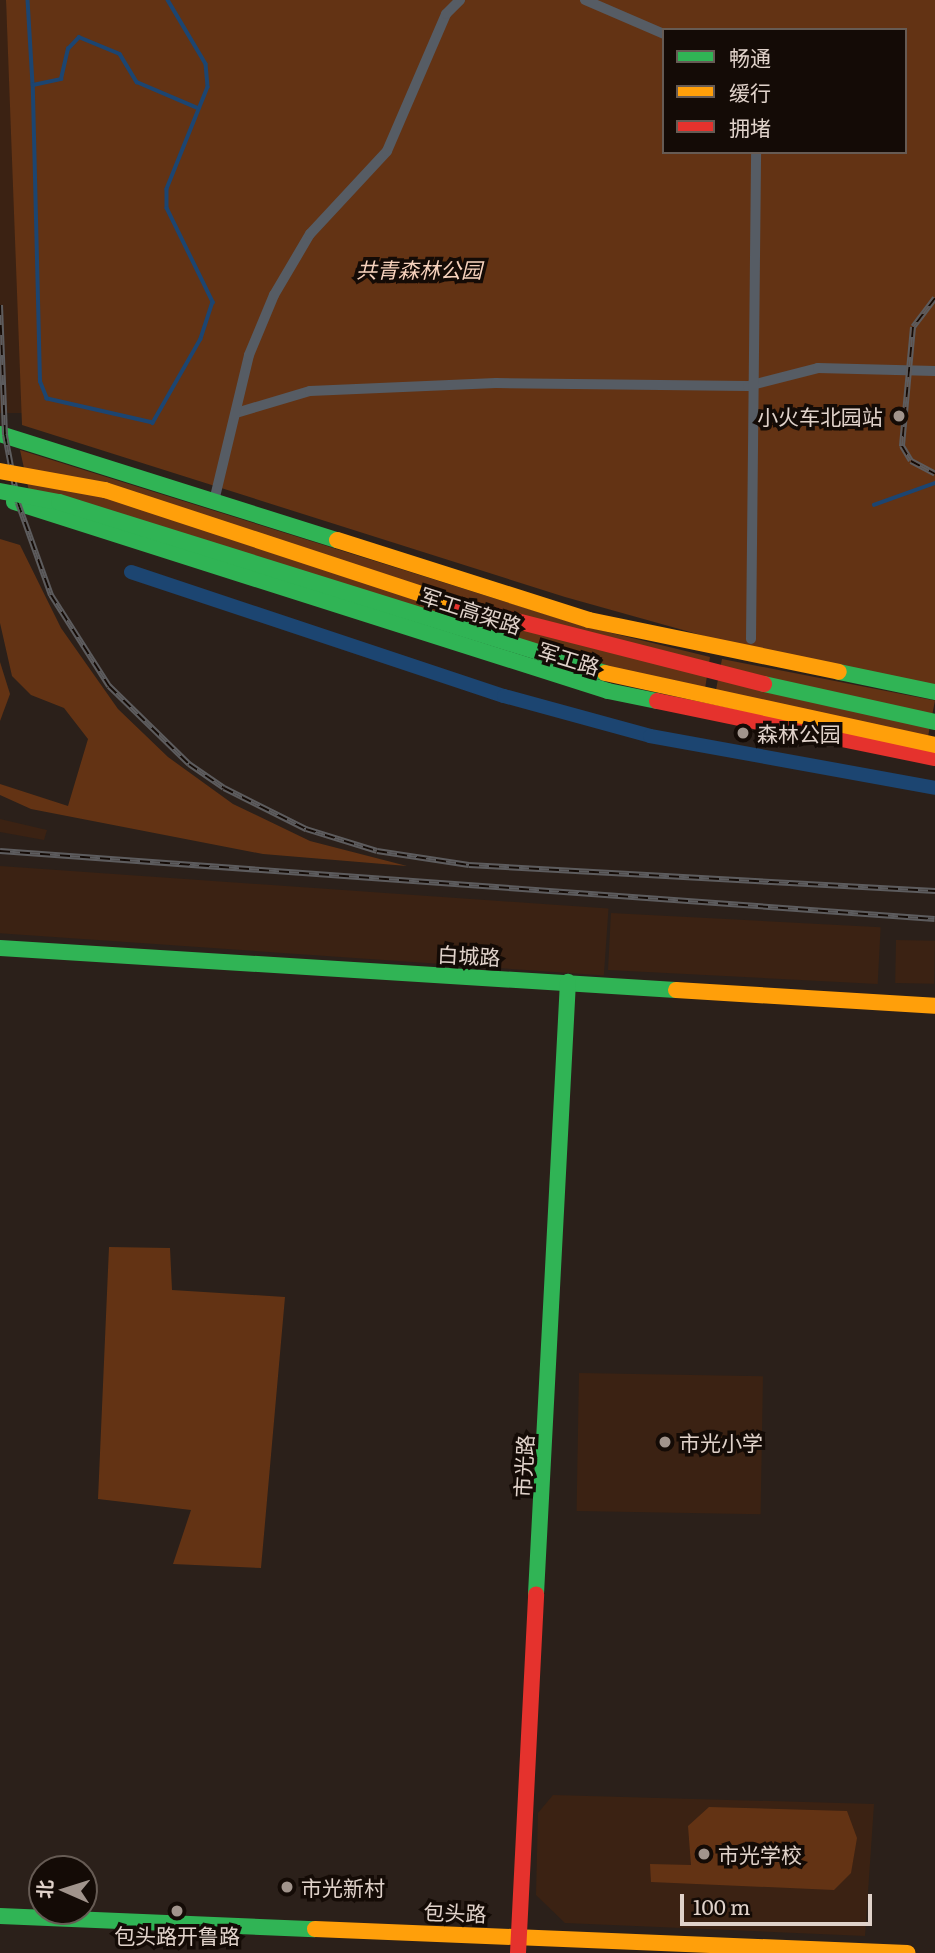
<!DOCTYPE html>
<meta charset="utf-8">
<style>
body{margin:0}
#map{position:relative;width:935px;height:1953px;overflow:hidden;background:#2b201a;font-family:Literata,"Noto Sans SC",serif}
div>[style]{position:absolute}
[style*='--x']{left:calc(var(--x)*1px);top:calc(var(--y)*1px);width:calc(var(--w)*1px);rotate:calc(var(--a)*1deg)}
.built>*{inset:0;background:#3b2213;transform-origin:0 0}
.green>*{inset:0;background:#633314;transform-origin:0 0}
.stream>*{height:3.5px;margin:-1.75px;padding:0 1.75px;transform-origin:1.75px;border-radius:1.75px;background:#1c4571}
.canal>*{height:14px;margin:-7px;padding:0 7px;transform-origin:7px;border-radius:7px;background:#1c4571}
.street>*{height:10px;margin:-5px;padding:0 5px;transform-origin:5px;border-radius:5px;background:#565c64}
.fast>*{height:16px;margin:-8px;padding:0 8px;transform-origin:8px;border-radius:8px;background:#30b455}
.slow>*{height:16px;margin:-8px;padding:0 8px;transform-origin:8px;border-radius:8px;background:#ff9f0a}
.jam>*{height:16px;margin:-8px;padding:0 8px;transform-origin:8px;border-radius:8px;background:#e5322d}
.rail>*{height:6px;margin-top:-3px;transform-origin:0;background:repeating-linear-gradient(90deg,#140b06 0 10px,#5d5c5e 0 20px);box-sizing:border-box;border-block:2px solid #5d5c5e}
.fast-bridge>*{height:16px;margin:-8px;padding:0 8px;transform-origin:8px;border-radius:8px;background:#30b455}
.slow-bridge>*{height:16px;margin:-8px;padding:0 8px;transform-origin:8px;border-radius:8px;background:#ff9f0a}
.jam-bridge>*{height:16px;margin:-8px;padding:0 8px;transform-origin:8px;border-radius:8px;background:#e5322d}
.dots>*{width:19px;height:19px;translate:-50% -50%;box-sizing:border-box;border:4px solid #140b06;border-radius:50%}
span{translate:-50% -50%;white-space:nowrap;text-align:center;line-height:1.15;-webkit-text-stroke:7px #140b06;paint-order:stroke}
.park-label{font-size:21px;color:#f7d2bd;font-style:italic}
.poi-label{font-size:21px;color:#e0d2ca}
.right{translate:-100% -50%;text-align:right}
.left{translate:0 -50%;text-align:left}
.street-label{font-size:21px;color:#e0d2ca}
.legend{position:absolute;left:662px;top:28px;width:245px;height:126px;box-sizing:border-box;background:#140b06;border:2px solid #665b54;margin:0;padding:9px 12px;list-style:none;font-size:21px;color:#e0d2ca}
.legend li{display:flex;align-items:center;gap:14px;height:35px}
.legend b{width:35px;border:2px solid #665b54}
.north{position:absolute;left:28px;top:1855px;width:70px;height:70px;box-sizing:border-box;background:#140b06;border:2px solid #665b54;border-radius:50%;rotate:273deg;font-size:19px;font-weight:700;line-height:28px;text-align:center;color:#e0d2ca}
.north::after{content:'';display:block;margin:auto;width:24px;height:32px;background:#a1948c;clip-path:polygon(50% 0,100% 100%,50% 72%,0 100%)}
.scale{position:absolute;left:680px;top:1894px;width:192px;height:32px;box-sizing:border-box;border:4px solid #e0d2ca;border-top:0;padding-left:9px;font-size:21px;line-height:24px;white-space:nowrap;color:#e0d2ca;-webkit-text-stroke:5px #140b06;paint-order:stroke}
</style>
<div id="map">
<div class="built">
<div style="clip-path:polygon(0 0,6px 0,24px 413px,0 413px)"></div>
<div style="clip-path:polygon(0 819px,47px 830px,44px 840px,0 832px)"></div>
<div style="left:0;top:866px;width:610px;height:67px;rotate:4deg"></div>
<div style="left:611px;top:913px;width:270px;height:57px;rotate:3deg"></div>
<div style="left:896px;top:940px;width:39px;height:43px;rotate:1deg"></div>
<div style="left:579px;top:1373px;width:184px;height:138px;rotate:1deg"></div>
<div style="clip-path:polygon(553px 1795px,874px 1804px,865px 1936px,565px 1923px,536px 1895px,538px 1813px)"></div>
</div>
<div class="green">
<div style="clip-path:polygon(evenodd,6px 0,935px 0,935px 685px,740px 646px,565px 597px,22px 425px,6px 0,664px 30px,905px 30px,905px 152px,664px 152px,664px 30px)"></div>
<div style="clip-path:polygon(20px 450px,583px 626px,710px 657px,704px 695px,29px 491px)"></div>
<div style="clip-path:polygon(0 539px,20px 545px,61px 628px,118px 709px,168px 757px,233px 804px,310px 841px,407px 866px,263px 854px,31px 809px,0 795px,0 784px,68px 806px,88px 739px,64px 708px,31px 695px,12px 676px,0 623px)"></div>
<div style="left:722px;top:659px;width:217px;height:41px;rotate:11deg"></div>
<div style="clip-path:polygon(0 662px,10px 694px,0 721px)"></div>
<div style="clip-path:polygon(109px 1247px,170px 1248px,172px 1290px,285px 1297px,261px 1568px,173px 1564px,191px 1510px,98px 1499px)"></div>
<div style="clip-path:polygon(709px 1807px,847px 1811px,857px 1838px,851px 1873px,834px 1890px,651px 1882px,650px 1864px,691px 1865px,688px 1826px)"></div>
</div>
<div class="stream">
<div style="--x:28;--y:0;--w:85;--a:86.6"></div>
<div style="--x:168;--y:0;--w:74;--a:59.3"></div>
<div style="--x:206;--y:64;--w:23;--a:85"></div>
<div style="--x:208;--y:87;--w:110;--a:111.9"></div>
<div style="--x:167;--y:189;--w:19;--a:90"></div>
<div style="--x:167;--y:208;--w:105;--a:63.9"></div>
<div style="--x:213;--y:302;--w:39;--a:108"></div>
<div style="--x:201;--y:339;--w:97;--a:119.7"></div>
<div style="--x:153;--y:423;--w:109;--a:-167.2"></div>
<div style="--x:47;--y:399;--w:18;--a:-112"></div>
<div style="--x:40;--y:382;--w:297;--a:-91.4"></div>
<div style="--x:33;--y:85;--w:29;--a:-12"></div>
<div style="--x:61;--y:79;--w:31;--a:-77"></div>
<div style="--x:68;--y:49;--w:16;--a:-47"></div>
<div style="--x:79;--y:37;--w:44;--a:22.5"></div>
<div style="--x:120;--y:54;--w:33;--a:59"></div>
<div style="--x:137;--y:82;--w:66;--a:23.1"></div>
<div style="--x:874;--y:505;--w:65;--a:-19.8"></div>
</div>
<div class="canal">
<div style="--x:131;--y:572;--w:393;--a:18.4"></div>
<div style="--x:504;--y:696;--w:151;--a:15.3"></div>
<div style="--x:650;--y:736;--w:290;--a:10.3"></div>
</div>
<div class="street">
<div style="--x:585;--y:0;--w:86;--a:23.3"></div>
<div style="--x:236;--y:413;--w:77;--a:-16.6"></div>
<div style="--x:310;--y:391;--w:186;--a:-2.5"></div>
<div style="--x:496;--y:383;--w:252;--a:0.7"></div>
<div style="--x:748;--y:386;--w:72;--a:-14.4"></div>
<div style="--x:818;--y:368;--w:117;--a:1.5"></div>
<div style="--x:214;--y:501;--w:150;--a:-76.5"></div>
<div style="--x:249;--y:355;--w:65;--a:-67.4"></div>
<div style="--x:274;--y:295;--w:71;--a:-59.5"></div>
<div style="--x:310;--y:234;--w:113;--a:-47.1"></div>
<div style="--x:387;--y:151;--w:149;--a:-66.7"></div>
<div style="--x:446;--y:14;--w:20;--a:-45"></div>
<div style="--x:751;--y:639;--w:487;--a:-89.4"></div>
</div>
<div class="fast">
<div style="--x:0;--y:434;--w:353;--a:17.5"></div>
<div style="--x:14;--y:502;--w:623;--a:17.65"></div>
<div style="--x:608;--y:691;--w:50;--a:11.5"></div>
<div style="--x:839;--y:672;--w:98;--a:11.8"></div>
<div style="--x:0;--y:948;--w:677;--a:3.56"></div>
<div style="--x:536;--y:1594;--w:613;--a:-87.01"></div>
<div style="--x:0;--y:1916;--w:315;--a:2.4"></div>
</div>
<div class="slow">
<div style="--x:337;--y:540;--w:264;--a:17.6"></div>
<div style="--x:589;--y:620;--w:255;--a:11.7"></div>
<div style="--x:676;--y:990;--w:259;--a:3.5"></div>
<div style="--x:315;--y:1929;--w:593;--a:2.32"></div>
</div>
<div class="jam">
<div style="--x:657;--y:701;--w:284;--a:11.6"></div>
<div style="--x:518;--y:1953;--w:359;--a:-87.1"></div>
</div>
<div class="rail">
<div style="--x:935;--y:298;--w:36;--a:127"></div>
<div style="--x:913;--y:327;--w:120;--a:95.3"></div>
<div style="--x:902;--y:446;--w:17;--a:59"></div>
<div style="--x:911;--y:461;--w:27;--a:28"></div>
<div style="--x:0;--y:305;--w:130;--a:87.8"></div>
<div style="--x:5;--y:435;--w:69;--a:79.2"></div>
<div style="--x:18;--y:503;--w:98;--a:70.3"></div>
<div style="--x:51;--y:595;--w:108;--a:57.5"></div>
<div style="--x:109;--y:686;--w:112;--a:44.3"></div>
<div style="--x:189;--y:764;--w:42;--a:34.4"></div>
<div style="--x:224;--y:788;--w:92;--a:26.6"></div>
<div style="--x:306;--y:829;--w:74;--a:17.2"></div>
<div style="--x:377;--y:851;--w:93;--a:8.7"></div>
<div style="--x:469;--y:865;--w:467;--a:3.2"></div>
<div style="--x:0;--y:851;--w:937;--a:4.16"></div>
</div>
<div class="fast-bridge">
<div style="--x:0;--y:491;--w:60;--a:10.6"></div>
<div style="--x:59;--y:502;--w:572;--a:17.39"></div>
<div style="--x:764;--y:684;--w:175;--a:12.5"></div>
</div>
<div class="slow-bridge">
<div style="--x:0;--y:471;--w:107;--a:10.3"></div>
<div style="--x:105;--y:490;--w:367;--a:18.2"></div>
<div style="--x:605;--y:673;--w:338;--a:12.3"></div>
</div>
<div class="jam-bridge">
<div style="--x:454;--y:605;--w:320;--a:14.3"></div>
</div>
<div class="dots">
<div style="left:899px;top:416px;background:#a1948c"></div>
<div style="left:743px;top:733px;background:#a1948c"></div>
<div style="left:665px;top:1442px;background:#a1948c"></div>
<div style="left:704px;top:1854px;background:#a1948c"></div>
<div style="left:287px;top:1887px;background:#a1948c"></div>
<div style="left:177px;top:1911px;background:#a1948c"></div>
</div>
<div class="park-label">
<span style="left:419px;top:269px">共青森林公园</span>
</div>
<div class="poi-label">
<span class="right" style="left:883px;top:416px">小火车北园站</span>
<span class="left" style="left:757px;top:733px">森林公园</span>
<span class="left" style="left:679px;top:1442px">市光小学</span>
<span class="left" style="left:718px;top:1854px">市光学校</span>
<span class="left" style="left:301px;top:1887px">市光新村</span>
<span style="left:177px;top:1935px">包头路开鲁路</span>
</div>
<div class="street-label">
<span style="left:471px;top:610px;rotate:18deg">军工高架路</span>
<span style="left:569px;top:658px;rotate:17deg">军工路</span>
<span style="left:469px;top:955px;rotate:3deg">白城路</span>
<span style="left:523px;top:1466px;rotate:-87deg">市光路</span>
<span style="left:455px;top:1912px;rotate:2deg">包头路</span>
</div>
<ul class="legend">
<li><b style="height:9px;background:#30b455"></b>畅通</li>
<li><b style="height:9px;background:#ff9f0a"></b>缓行</li>
<li><b style="height:9px;background:#e5322d"></b>拥堵</li>
</ul>
<div class="north">北</div>
<div class="scale">100 m</div>
</div>
